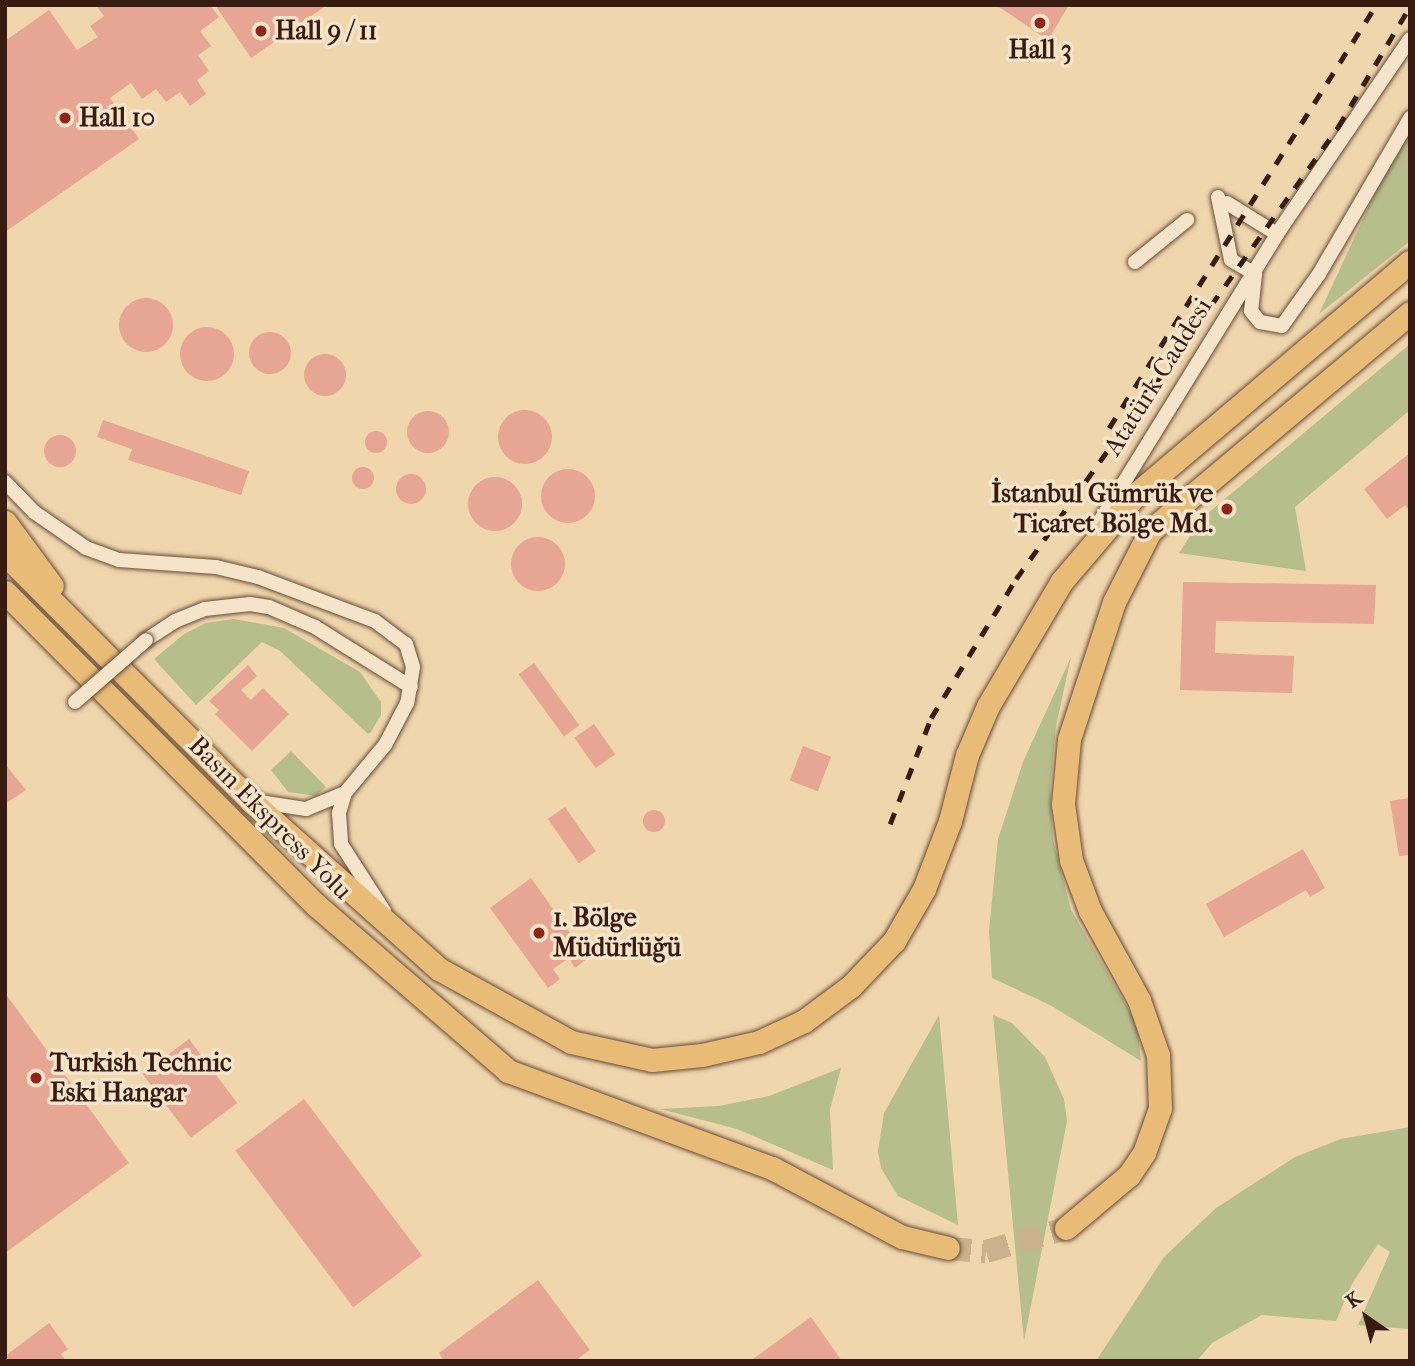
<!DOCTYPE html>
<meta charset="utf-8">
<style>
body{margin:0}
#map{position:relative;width:1415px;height:1366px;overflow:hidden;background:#f0d6ac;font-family:"IM FELL French Canon",serif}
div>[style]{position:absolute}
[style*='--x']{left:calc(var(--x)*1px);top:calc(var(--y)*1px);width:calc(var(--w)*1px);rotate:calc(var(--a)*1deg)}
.green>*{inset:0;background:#b6be8c}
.building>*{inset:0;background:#e7a593;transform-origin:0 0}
.round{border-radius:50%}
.primary-tunnel>*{height:23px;margin-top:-11.5px;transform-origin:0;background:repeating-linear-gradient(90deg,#cbb18d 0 23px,transparent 0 34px)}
.roads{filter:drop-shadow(0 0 2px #664a38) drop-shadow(0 0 2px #664a38)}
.street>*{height:14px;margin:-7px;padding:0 7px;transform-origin:7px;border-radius:7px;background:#f5e4c9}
.primary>*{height:23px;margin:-11.5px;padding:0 11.5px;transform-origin:11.5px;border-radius:11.5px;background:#e8bb76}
.rail>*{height:4.5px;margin-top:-2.25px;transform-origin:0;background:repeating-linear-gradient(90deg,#381c11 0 12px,transparent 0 24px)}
.bridges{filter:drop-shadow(0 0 2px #664a38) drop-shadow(0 0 2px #664a38)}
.street-bridge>*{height:14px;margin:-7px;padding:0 7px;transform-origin:7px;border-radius:7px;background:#f5e4c9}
.dots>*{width:19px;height:19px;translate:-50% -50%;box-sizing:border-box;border:4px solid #f5e4c9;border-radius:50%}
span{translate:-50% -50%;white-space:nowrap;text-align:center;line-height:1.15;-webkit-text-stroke:7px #f5e4c9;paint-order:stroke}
.poi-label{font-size:26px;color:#381c11;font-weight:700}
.left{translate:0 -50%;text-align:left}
.right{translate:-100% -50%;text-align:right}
.street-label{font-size:26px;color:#381c11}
.frame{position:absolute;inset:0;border:7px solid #381c11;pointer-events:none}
.north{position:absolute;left:1331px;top:1282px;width:70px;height:70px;-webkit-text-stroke:5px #f5e4c9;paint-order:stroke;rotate:325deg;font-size:19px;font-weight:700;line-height:28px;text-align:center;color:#381c11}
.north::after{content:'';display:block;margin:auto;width:24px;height:32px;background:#381c11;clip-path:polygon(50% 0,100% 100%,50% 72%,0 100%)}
</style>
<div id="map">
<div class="green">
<div style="clip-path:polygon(1410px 130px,1410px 241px,1319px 314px,1383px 176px)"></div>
<div style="clip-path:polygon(1410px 344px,1410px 410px,1295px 507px,1306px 571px,1179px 553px,1201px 519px)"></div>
<div style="clip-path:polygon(234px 619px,284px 628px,360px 672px,381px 702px,381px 715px,371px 732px,368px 734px,280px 651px,262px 642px,196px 705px,154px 659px,184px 634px,206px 623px)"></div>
<div style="clip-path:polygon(1071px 657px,1056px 726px,1050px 788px,1053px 840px,1071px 910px,1137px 1024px,1141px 1061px,1050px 1005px,992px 978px,989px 931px,998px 839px,1023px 762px)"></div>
<div style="clip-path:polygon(291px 751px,326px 787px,316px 796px,288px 792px,271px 770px)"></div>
<div style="clip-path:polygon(939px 1015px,958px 1225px,898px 1196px,881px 1168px,878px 1151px,884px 1113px)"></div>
<div style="clip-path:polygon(993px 1015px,1012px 1023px,1045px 1057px,1064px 1099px,1067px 1121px,1024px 1341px)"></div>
<div style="clip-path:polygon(841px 1068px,830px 1110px,833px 1170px,737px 1129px,660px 1109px,719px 1106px,769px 1096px)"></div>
<div style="clip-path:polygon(1410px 1127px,1410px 1329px,1358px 1325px,1390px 1252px,1378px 1244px,1352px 1284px,1336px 1321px,1262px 1315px,1212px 1343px,1197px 1361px,1096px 1361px,1164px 1257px,1216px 1208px,1295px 1157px,1341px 1139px)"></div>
</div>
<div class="building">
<div style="clip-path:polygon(96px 5px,210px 5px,219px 17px,200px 31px,211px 46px,198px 55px,209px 71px,197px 80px,206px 94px,190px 106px,180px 92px,166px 102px,156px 89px,142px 99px,131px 83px,110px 98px,139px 139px,5px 232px,5px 41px,49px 10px,77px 50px,98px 37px,90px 26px,104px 16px)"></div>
<div style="clip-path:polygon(215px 5px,327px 5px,251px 58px)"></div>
<div style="clip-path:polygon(996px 5px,1069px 5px,1048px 40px)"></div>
<div class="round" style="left:119px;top:298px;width:54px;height:54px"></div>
<div class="round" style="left:180px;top:327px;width:54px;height:54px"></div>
<div class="round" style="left:249px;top:332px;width:42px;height:42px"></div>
<div class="round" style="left:304px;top:354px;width:42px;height:42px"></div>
<div class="round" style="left:498px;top:410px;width:54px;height:54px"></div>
<div class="round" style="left:407px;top:411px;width:42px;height:42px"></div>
<div style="clip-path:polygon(103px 420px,249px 471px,241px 495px,128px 460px,132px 449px,97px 437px)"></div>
<div class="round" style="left:365px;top:431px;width:22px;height:22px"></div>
<div class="round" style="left:44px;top:435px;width:32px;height:32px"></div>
<div style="clip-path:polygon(1410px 453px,1410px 511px,1405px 505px,1387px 519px,1364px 489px)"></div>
<div class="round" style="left:352px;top:467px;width:22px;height:22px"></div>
<div class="round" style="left:541px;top:469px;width:54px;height:54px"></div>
<div class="round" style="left:396px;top:474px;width:30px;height:30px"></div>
<div class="round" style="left:468px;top:477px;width:54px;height:54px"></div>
<div class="round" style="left:511px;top:537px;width:54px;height:54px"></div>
<div style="clip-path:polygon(1183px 582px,1376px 585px,1374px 624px,1216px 621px,1215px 653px,1294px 656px,1292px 693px,1180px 690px)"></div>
<div style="left:534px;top:663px;width:77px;height:19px;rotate:54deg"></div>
<div style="clip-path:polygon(248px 665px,257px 676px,241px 690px,251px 700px,263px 688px,289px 714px,252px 751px,215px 714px,219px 710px,209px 701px)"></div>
<div style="left:594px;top:724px;width:37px;height:24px;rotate:55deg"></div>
<div style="left:803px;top:746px;width:30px;height:37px;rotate:21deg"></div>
<div style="clip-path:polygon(5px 764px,26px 790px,5px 804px)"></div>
<div style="clip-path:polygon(1410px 798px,1410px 855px,1399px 856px,1390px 801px)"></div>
<div style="left:565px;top:807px;width:54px;height:21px;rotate:55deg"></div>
<div class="round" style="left:643px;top:810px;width:22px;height:22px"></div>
<div style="clip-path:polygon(1303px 849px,1325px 888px,1310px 897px,1306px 890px,1224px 937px,1206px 904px)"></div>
<div style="clip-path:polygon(531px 878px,588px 958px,575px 968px,569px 958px,553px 969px,560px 979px,548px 988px,490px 908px)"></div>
<div style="clip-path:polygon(5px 993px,129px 1163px,5px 1253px)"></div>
<div style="left:189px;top:1039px;width:80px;height:58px;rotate:53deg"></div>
<div style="left:304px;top:1099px;width:196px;height:86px;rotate:53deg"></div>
<div style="clip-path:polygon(538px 1280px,590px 1350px,575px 1361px,444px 1361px,439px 1353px)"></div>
<div style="clip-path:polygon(811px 1317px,842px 1361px,750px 1361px)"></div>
<div style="clip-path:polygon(49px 1323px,68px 1349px,61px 1354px,66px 1361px,5px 1361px,5px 1356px)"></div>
</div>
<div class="primary-tunnel">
<div style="--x:948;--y:1248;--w:38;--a:5"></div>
<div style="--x:986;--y:1251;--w:83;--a:-16"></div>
</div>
<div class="roads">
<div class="street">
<div style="--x:1218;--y:197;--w:64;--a:78.3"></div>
<div style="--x:1231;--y:260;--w:28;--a:30"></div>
<div style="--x:1255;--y:274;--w:37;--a:96"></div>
<div style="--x:1251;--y:311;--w:14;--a:51"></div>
<div style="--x:1260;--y:322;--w:22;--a:10"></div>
<div style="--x:1282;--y:326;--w:64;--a:-54.6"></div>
<div style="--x:1319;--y:274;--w:181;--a:-59.7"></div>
<div style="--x:1227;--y:203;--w:59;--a:31.8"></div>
<div style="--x:1135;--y:262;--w:67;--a:-38.9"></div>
<div style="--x:5;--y:482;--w:42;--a:46"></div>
<div style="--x:34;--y:512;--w:63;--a:34.7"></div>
<div style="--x:86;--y:548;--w:35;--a:20"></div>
<div style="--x:119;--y:560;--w:97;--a:4.1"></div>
<div style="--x:216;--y:567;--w:43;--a:13.4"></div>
<div style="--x:258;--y:577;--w:125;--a:20.6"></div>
<div style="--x:375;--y:621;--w:39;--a:37"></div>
<div style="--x:406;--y:644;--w:24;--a:73"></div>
<div style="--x:413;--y:667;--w:36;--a:99"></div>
<div style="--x:407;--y:703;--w:47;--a:117.6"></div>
<div style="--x:385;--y:745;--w:62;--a:129.8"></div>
<div style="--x:345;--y:793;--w:21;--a:107"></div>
<div style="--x:339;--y:813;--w:31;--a:86"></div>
<div style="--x:341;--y:844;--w:80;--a:57.3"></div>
<div style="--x:1097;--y:526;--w:343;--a:-58.3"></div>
<div style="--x:1277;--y:234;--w:236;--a:-55.7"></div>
<div style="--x:146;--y:640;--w:35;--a:-33"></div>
<div style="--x:175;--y:621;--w:32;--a:-22"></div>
<div style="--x:205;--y:609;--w:45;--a:-6.3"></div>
<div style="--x:250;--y:604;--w:19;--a:9"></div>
<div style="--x:269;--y:607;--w:50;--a:23.5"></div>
<div style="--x:315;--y:627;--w:113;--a:32"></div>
<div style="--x:253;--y:801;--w:54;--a:8.6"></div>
<div style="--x:306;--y:809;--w:42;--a:-22.3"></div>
</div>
<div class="primary">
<div style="--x:5;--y:522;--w:79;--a:53.7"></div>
<div style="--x:5;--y:554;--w:349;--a:45.1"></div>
<div style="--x:251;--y:801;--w:252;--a:41.8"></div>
<div style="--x:439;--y:969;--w:151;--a:28.9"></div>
<div style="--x:571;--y:1042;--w:83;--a:12.5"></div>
<div style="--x:652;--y:1060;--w:50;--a:-5.7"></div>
<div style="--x:702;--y:1055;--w:58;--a:-12.8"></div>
<div style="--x:759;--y:1042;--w:50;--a:-25"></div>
<div style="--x:804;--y:1021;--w:59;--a:-36.7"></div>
<div style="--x:851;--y:986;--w:62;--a:-46.3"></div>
<div style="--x:894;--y:941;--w:60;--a:-60"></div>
<div style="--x:924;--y:889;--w:73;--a:-69.1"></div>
<div style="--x:950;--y:821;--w:68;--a:-75.6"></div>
<div style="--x:967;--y:755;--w:53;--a:-66.8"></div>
<div style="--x:988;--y:706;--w:145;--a:-59.4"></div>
<div style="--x:1062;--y:581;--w:114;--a:-49.6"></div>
<div style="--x:1136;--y:494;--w:359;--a:-40.3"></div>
<div style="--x:5;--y:592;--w:441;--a:45.2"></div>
<div style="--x:316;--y:905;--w:254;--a:40.8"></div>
<div style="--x:508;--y:1071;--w:281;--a:20.2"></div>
<div style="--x:772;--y:1168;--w:147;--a:28"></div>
<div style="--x:902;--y:1237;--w:47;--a:13.4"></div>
<div style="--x:1066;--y:1228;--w:82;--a:-40.1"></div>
<div style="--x:1129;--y:1175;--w:27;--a:-56"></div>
<div style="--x:1144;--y:1153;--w:48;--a:-70.4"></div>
<div style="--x:1160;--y:1108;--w:53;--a:-92.2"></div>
<div style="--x:1158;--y:1055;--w:58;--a:-109.1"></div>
<div style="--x:1139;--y:1000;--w:102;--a:-118.8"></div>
<div style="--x:1090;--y:911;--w:54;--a:-110.4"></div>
<div style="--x:1071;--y:860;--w:57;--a:-98.1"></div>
<div style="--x:1063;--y:804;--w:65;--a:-84.7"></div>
<div style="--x:1069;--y:739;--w:144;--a:-71.8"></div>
<div style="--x:1114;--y:602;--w:80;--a:-63.1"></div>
<div style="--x:1150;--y:531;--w:339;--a:-40"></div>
</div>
</div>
<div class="rail">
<div style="--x:1109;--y:428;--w:500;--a:-57.74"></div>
<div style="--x:890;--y:824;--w:114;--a:-68.9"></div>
<div style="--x:931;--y:718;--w:163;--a:-58.6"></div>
<div style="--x:1016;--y:579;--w:555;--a:-54.53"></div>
<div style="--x:1338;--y:127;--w:141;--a:-59.2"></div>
</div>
<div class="bridges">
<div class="street-bridge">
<div style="--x:75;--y:702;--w:94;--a:-41.1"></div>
</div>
</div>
<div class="dots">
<div style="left:1040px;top:23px;background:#8f2418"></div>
<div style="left:261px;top:31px;background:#8f2418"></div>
<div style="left:65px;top:118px;background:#8f2418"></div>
<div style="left:1227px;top:509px;background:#8f2418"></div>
<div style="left:539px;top:933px;background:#8f2418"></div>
<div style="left:36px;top:1078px;background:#8f2418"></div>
</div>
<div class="poi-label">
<span class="left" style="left:275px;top:31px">Hall 9 / 11</span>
<span style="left:1040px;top:50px">Hall 3</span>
<span class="left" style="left:79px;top:118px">Hall 10</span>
<span class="right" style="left:1213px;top:509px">İstanbul Gümrük ve<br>Ticaret Bölge Md.</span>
<span class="left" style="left:553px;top:933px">1. Bölge<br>Müdürlüğü</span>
<span class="left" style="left:50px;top:1078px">Turkish Technic<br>Eski Hangar</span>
</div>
<div class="street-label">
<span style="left:1158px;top:377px;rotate:-58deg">Atatürk Caddesi</span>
<span style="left:270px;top:818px;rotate:45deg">Basın Ekspress Yolu</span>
</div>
<div class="frame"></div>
<div class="north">K</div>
</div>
